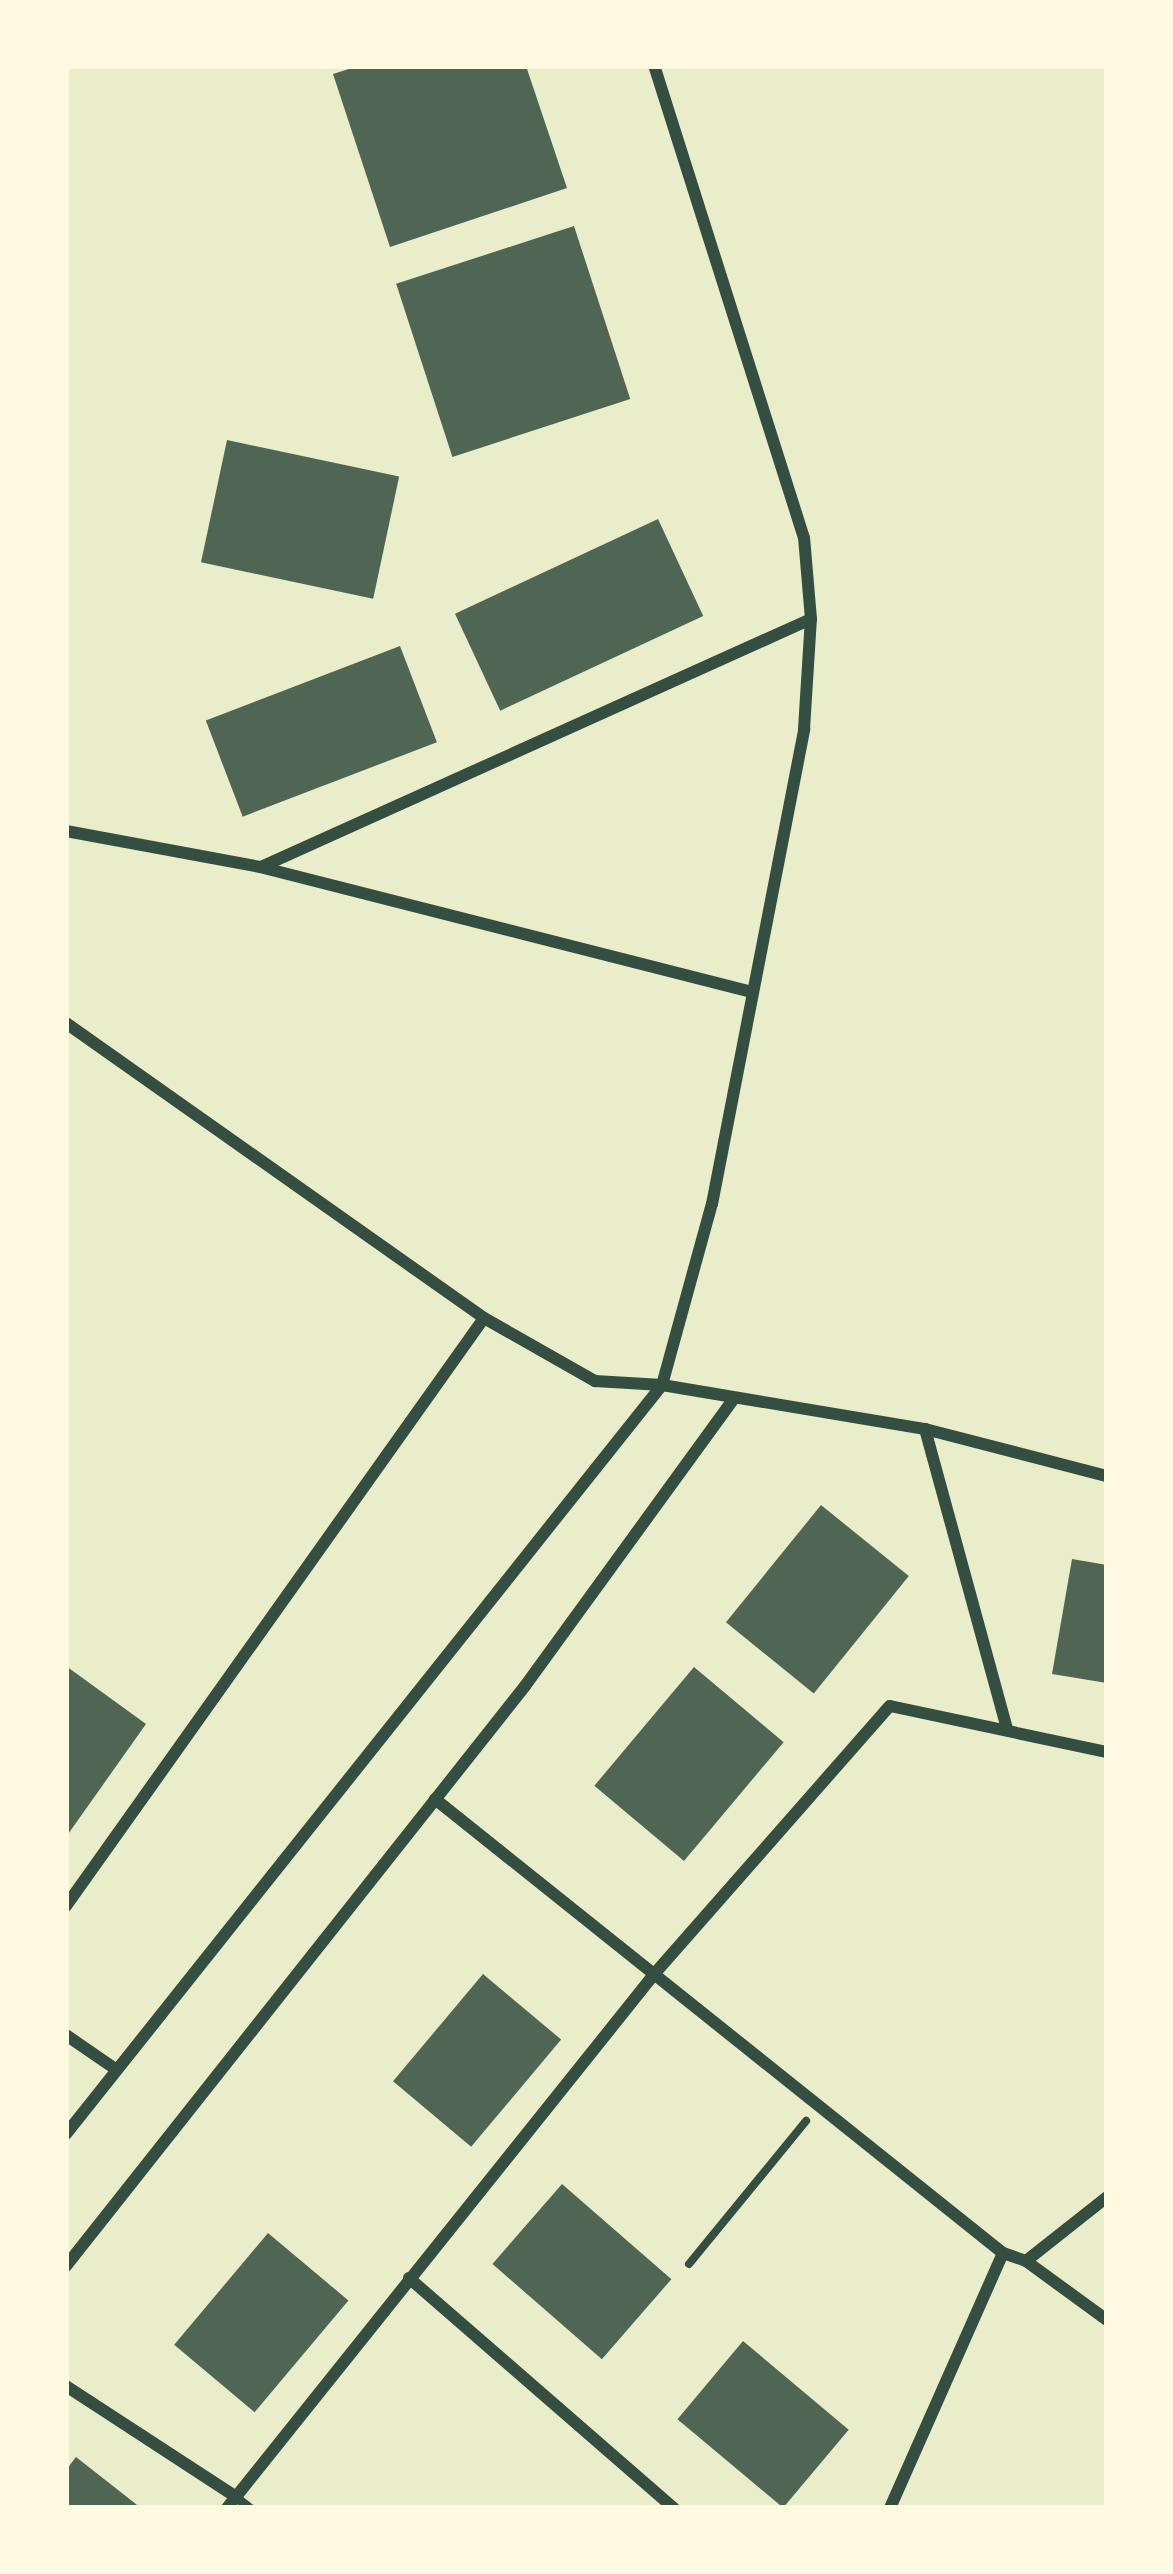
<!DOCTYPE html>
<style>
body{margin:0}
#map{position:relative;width:1173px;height:2574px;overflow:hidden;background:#e9edc9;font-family:Georgia,serif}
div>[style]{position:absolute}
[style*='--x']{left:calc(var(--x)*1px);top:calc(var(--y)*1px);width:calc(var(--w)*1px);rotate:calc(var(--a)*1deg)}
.building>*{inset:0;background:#4f6655;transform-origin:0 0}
.path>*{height:8px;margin:-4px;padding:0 4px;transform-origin:4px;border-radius:4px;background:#344e41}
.service>*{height:9px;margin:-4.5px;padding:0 4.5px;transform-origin:4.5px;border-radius:4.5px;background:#344e41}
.minor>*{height:12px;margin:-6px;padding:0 6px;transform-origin:6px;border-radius:6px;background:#344e41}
span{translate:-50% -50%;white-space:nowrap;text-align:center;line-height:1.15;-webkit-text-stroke:12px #fefae0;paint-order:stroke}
.frame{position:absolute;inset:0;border:69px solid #fefae0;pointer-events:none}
</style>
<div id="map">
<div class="building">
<div style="clip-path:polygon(358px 66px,526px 66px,567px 188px,390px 247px,333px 74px)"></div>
<div style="left:574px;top:226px;width:182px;height:187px;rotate:72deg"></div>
<div style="left:227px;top:440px;width:176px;height:125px;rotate:12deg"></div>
<div style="left:658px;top:519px;width:107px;height:224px;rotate:65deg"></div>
<div style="left:400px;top:646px;width:103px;height:208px;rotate:69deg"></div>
<div style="left:821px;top:1505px;width:113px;height:151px;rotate:39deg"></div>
<div style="clip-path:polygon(1072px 1559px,1107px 1565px,1107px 1683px,1052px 1674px)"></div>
<div style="clip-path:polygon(66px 1666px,146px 1724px,66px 1837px)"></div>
<div style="left:694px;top:1667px;width:117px;height:155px;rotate:40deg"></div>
<div style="left:483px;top:1974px;width:102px;height:140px;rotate:40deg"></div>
<div style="left:562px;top:2184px;width:145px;height:106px;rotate:41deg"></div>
<div style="left:268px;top:2233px;width:105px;height:146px;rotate:40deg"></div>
<div style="left:743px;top:2341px;width:138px;height:102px;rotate:40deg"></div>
<div style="clip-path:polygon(76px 2457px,141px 2508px,66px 2508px,66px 2470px)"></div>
</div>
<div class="path">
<div style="--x:689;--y:2264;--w:185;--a:-50.7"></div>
</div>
<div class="service">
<div style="--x:236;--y:2497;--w:18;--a:38"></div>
</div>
<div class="minor">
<div style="--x:66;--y:831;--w:197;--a:10.5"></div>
<div style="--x:260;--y:867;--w:508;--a:14.26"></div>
<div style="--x:261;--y:867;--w:603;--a:-24.27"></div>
<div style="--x:66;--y:1023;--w:512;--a:35.21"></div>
<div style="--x:484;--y:1318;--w:128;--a:29.6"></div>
<div style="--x:595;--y:1381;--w:67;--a:3.4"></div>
<div style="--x:662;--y:1385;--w:267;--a:9.5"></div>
<div style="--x:925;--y:1429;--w:188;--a:14.5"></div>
<div style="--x:925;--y:1429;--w:311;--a:74.7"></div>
<div style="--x:435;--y:1799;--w:727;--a:38.64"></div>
<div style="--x:1003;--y:2253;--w:24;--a:19"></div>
<div style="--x:1026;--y:2261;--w:100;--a:36.1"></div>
<div style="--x:66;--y:1906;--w:721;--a:-54.59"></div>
<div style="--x:66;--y:2035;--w:58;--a:34.5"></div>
<div style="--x:66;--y:2134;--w:957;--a:-51.49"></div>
<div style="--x:662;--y:1385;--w:188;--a:-74.6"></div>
<div style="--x:712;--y:1204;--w:484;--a:-79"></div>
<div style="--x:804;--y:729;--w:110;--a:-86.4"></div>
<div style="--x:811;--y:619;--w:81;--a:-94.9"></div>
<div style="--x:804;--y:538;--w:495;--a:-107.6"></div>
<div style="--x:1026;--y:2261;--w:103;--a:-38.3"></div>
<div style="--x:66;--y:2266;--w:740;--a:-51.64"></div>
<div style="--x:525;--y:1686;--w:354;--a:-54"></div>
<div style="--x:409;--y:2278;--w:351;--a:41"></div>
<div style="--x:66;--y:2386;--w:203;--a:33.1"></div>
<div style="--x:227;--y:2508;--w:687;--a:-51.33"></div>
<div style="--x:656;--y:1972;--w:354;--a:-48.7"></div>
<div style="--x:890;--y:1706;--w:222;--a:12"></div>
<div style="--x:890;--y:2508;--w:279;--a:-66.1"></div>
</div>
<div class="frame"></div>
</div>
